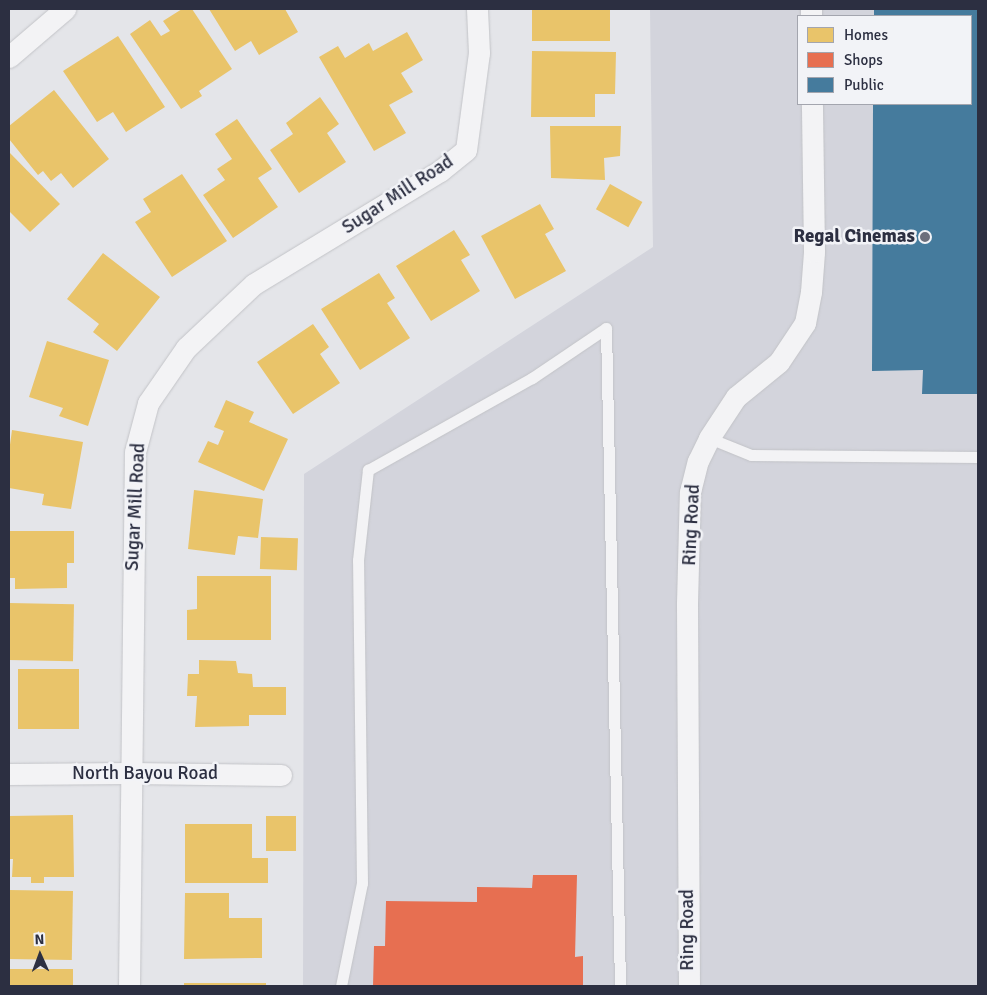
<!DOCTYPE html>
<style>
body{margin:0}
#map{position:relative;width:987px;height:995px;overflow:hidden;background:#e4e5e9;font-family:Signika,sans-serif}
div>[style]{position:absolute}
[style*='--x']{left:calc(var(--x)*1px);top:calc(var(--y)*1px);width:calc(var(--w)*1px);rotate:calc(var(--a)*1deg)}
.built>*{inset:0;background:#d3d4dc}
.homes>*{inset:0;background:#e9c46a;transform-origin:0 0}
.shops>*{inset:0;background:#e76f51}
.public>*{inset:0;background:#457b9d}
.roads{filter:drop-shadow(0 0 1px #c2c3c7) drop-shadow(0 0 1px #c2c3c7)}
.lane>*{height:11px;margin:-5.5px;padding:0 5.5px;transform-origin:5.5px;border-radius:5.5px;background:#f3f3f5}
.street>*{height:21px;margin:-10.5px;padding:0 10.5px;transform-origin:10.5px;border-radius:10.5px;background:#f3f3f5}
.dots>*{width:14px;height:14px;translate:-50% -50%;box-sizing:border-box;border:2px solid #f2f3f7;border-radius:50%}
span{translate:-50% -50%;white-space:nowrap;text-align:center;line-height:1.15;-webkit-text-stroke:5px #f2f3f7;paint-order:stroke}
.street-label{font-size:19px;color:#2c2f41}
.poi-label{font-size:19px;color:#2c2f41;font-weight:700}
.right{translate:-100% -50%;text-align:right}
.frame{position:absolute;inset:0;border:10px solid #2c2f41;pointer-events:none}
.legend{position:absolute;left:797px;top:15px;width:175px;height:90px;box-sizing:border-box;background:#f2f3f7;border:1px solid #a3a5ae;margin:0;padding:6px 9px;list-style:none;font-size:15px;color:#2c2f41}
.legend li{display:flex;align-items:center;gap:10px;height:25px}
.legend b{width:25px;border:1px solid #a3a5ae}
.north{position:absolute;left:15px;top:930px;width:50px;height:50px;-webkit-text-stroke:4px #f2f3f7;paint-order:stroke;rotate:358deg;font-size:14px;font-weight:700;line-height:20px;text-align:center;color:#2c2f41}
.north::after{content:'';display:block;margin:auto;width:18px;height:22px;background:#2c2f41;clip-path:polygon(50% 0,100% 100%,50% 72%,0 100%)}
</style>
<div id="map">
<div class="built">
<div style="clip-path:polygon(evenodd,650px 9px,978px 9px,978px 986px,303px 986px,304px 474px,653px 247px,650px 9px,798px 16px,971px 16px,971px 104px,798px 104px,798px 16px)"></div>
</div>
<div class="homes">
<div style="clip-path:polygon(182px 9px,192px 9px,232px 69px,199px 91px,202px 96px,181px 109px,130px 34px,150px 20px,161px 36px,170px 31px,163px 21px)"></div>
<div style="clip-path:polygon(209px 9px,285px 9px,298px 32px,259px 55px,251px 41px,235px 51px)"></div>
<div style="left:532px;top:9px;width:78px;height:32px"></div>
<div style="clip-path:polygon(407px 32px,423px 60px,401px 73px,413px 92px,389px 105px,406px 133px,374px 151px,319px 57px,338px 46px,345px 58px,369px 43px,373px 51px)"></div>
<div style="clip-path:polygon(118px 36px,165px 107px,126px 132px,113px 112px,97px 122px,63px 71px)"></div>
<div style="clip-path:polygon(532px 51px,616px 52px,615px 94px,595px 94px,595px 117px,531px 117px)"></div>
<div style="clip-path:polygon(54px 90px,109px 159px,73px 188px,61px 173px,51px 181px,43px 171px,38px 175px,9px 139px,9px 126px)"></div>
<div style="clip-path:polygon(320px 97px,339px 124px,327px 133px,346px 162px,299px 193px,270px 150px,293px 134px,286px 123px)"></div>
<div style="clip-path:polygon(237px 119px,272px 169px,258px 178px,278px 207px,233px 238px,203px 195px,225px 180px,217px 169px,232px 159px,215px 134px)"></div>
<div style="clip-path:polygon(550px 126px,621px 126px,620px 156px,604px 158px,605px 180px,551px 178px)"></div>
<div style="clip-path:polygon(9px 152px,60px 204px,30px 232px,9px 211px)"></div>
<div style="clip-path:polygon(182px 174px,227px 241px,172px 277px,135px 222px,151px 212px,143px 199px)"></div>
<div style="left:610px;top:184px;width:37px;height:29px;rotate:29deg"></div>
<div style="clip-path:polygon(540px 204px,554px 229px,545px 234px,566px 271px,515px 299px,481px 236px)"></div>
<div style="clip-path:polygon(454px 230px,470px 255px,461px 260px,480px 291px,431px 321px,396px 266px)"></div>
<div style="clip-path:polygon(103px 253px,160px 297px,117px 351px,93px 332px,99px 324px,67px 299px)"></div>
<div style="clip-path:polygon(379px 273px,395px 298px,387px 303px,410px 338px,360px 370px,321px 309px)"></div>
<div style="clip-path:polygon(313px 324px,329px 347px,320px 354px,340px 383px,293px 414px,257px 362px)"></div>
<div style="clip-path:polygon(47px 341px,109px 360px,88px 426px,59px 416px,63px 408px,29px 397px)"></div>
<div style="clip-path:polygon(226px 400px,254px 412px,249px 422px,288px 439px,264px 491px,198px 462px,208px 441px,218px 445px,224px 431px,214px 427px)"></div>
<div style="clip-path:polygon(12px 430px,83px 442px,71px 509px,42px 505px,44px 494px,9px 488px,9px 452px)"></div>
<div style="clip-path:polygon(194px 490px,263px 499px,258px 538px,238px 536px,235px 555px,188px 549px)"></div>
<div style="clip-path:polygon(9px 531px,74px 531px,74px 563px,67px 563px,67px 588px,15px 589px,15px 578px,9px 578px)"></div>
<div style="left:261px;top:537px;width:37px;height:32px;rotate:2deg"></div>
<div style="clip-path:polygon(197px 576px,271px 576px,271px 640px,187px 640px,187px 610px,197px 609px)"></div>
<div style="left:9px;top:603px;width:65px;height:57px;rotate:1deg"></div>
<div style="clip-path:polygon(199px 660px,236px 661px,238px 673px,252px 674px,253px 687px,286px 687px,286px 715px,249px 715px,249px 726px,195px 727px,197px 696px,187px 696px,188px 674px,199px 674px)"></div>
<div style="left:18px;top:669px;width:61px;height:60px"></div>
<div style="clip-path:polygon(73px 815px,74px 877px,44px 877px,44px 883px,31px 883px,31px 877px,12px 877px,13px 859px,9px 859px,9px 816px)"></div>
<div style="left:266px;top:816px;width:30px;height:35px"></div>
<div style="clip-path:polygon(185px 824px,252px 824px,252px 858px,268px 858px,268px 883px,185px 883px)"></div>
<div style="left:9px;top:890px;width:64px;height:69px;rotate:1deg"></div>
<div style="clip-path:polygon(185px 893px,229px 893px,229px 918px,262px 918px,262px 958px,184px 959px)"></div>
<div style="left:9px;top:969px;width:64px;height:17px"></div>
<div style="left:184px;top:983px;width:82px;height:3px"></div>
</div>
<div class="shops">
<div style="clip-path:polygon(533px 875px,577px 875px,575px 957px,583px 956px,583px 986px,373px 986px,374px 946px,385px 946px,386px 901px,477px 902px,477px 887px,532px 888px)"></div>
</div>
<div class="public">
<div style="clip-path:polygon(874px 9px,978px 9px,978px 394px,922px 394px,923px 370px,872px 371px,873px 104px,971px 104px,971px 16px,874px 16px)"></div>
</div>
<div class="roads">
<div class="lane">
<div style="--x:606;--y:328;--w:658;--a:88.78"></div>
<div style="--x:709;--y:438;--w:45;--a:22"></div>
<div style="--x:751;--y:455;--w:227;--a:0.5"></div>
<div style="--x:341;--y:986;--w:105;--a:-78.5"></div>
<div style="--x:362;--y:883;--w:323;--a:-90.7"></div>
<div style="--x:358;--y:560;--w:91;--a:-83.7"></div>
<div style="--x:368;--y:470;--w:188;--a:-29.3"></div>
<div style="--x:532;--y:378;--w:89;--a:-34"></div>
</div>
<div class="street">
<div style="--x:811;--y:16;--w:7;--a:-90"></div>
<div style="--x:9;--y:57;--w:74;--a:-40.6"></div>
<div style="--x:9;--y:774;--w:122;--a:-0.5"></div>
<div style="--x:131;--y:773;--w:150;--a:0.8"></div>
<div style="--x:129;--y:986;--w:534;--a:-89.36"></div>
<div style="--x:135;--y:452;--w:51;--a:-75.1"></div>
<div style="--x:148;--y:403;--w:67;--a:-55.4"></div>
<div style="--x:186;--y:348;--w:93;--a:-43.3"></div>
<div style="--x:254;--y:284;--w:218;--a:-31.3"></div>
<div style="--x:440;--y:171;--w:33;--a:-39"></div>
<div style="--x:466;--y:150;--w:98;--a:-82.4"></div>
<div style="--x:479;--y:53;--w:44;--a:-92.6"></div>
<div style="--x:689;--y:986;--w:383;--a:-90.3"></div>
<div style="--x:687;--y:603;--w:111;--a:-88.5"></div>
<div style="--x:690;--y:492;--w:32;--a:-76"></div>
<div style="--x:698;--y:461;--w:25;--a:-64"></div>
<div style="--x:709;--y:438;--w:49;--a:-56.6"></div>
<div style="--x:736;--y:397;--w:55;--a:-39.1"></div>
<div style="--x:779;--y:362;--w:47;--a:-56.3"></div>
<div style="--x:805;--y:323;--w:32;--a:-79"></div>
<div style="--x:811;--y:292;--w:40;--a:-85.7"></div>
<div style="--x:814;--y:252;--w:148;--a:-90.8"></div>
</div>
</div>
<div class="dots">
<div style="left:925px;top:237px;background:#6c6f7c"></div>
</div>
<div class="street-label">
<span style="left:398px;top:195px;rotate:-33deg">Sugar Mill Road</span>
<span style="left:136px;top:507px;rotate:-87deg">Sugar Mill Road</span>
<span style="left:692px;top:525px;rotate:-87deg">Ring Road</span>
<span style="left:145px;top:774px">North Bayou Road</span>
<span style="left:688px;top:930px;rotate:-90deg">Ring Road</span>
</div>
<div class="poi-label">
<span class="right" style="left:915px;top:237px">Regal Cinemas</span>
</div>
<div class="frame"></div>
<ul class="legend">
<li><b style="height:14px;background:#e9c46a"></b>Homes</li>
<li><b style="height:14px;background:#e76f51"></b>Shops</li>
<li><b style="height:14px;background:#457b9d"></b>Public</li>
</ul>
<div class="north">N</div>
</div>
